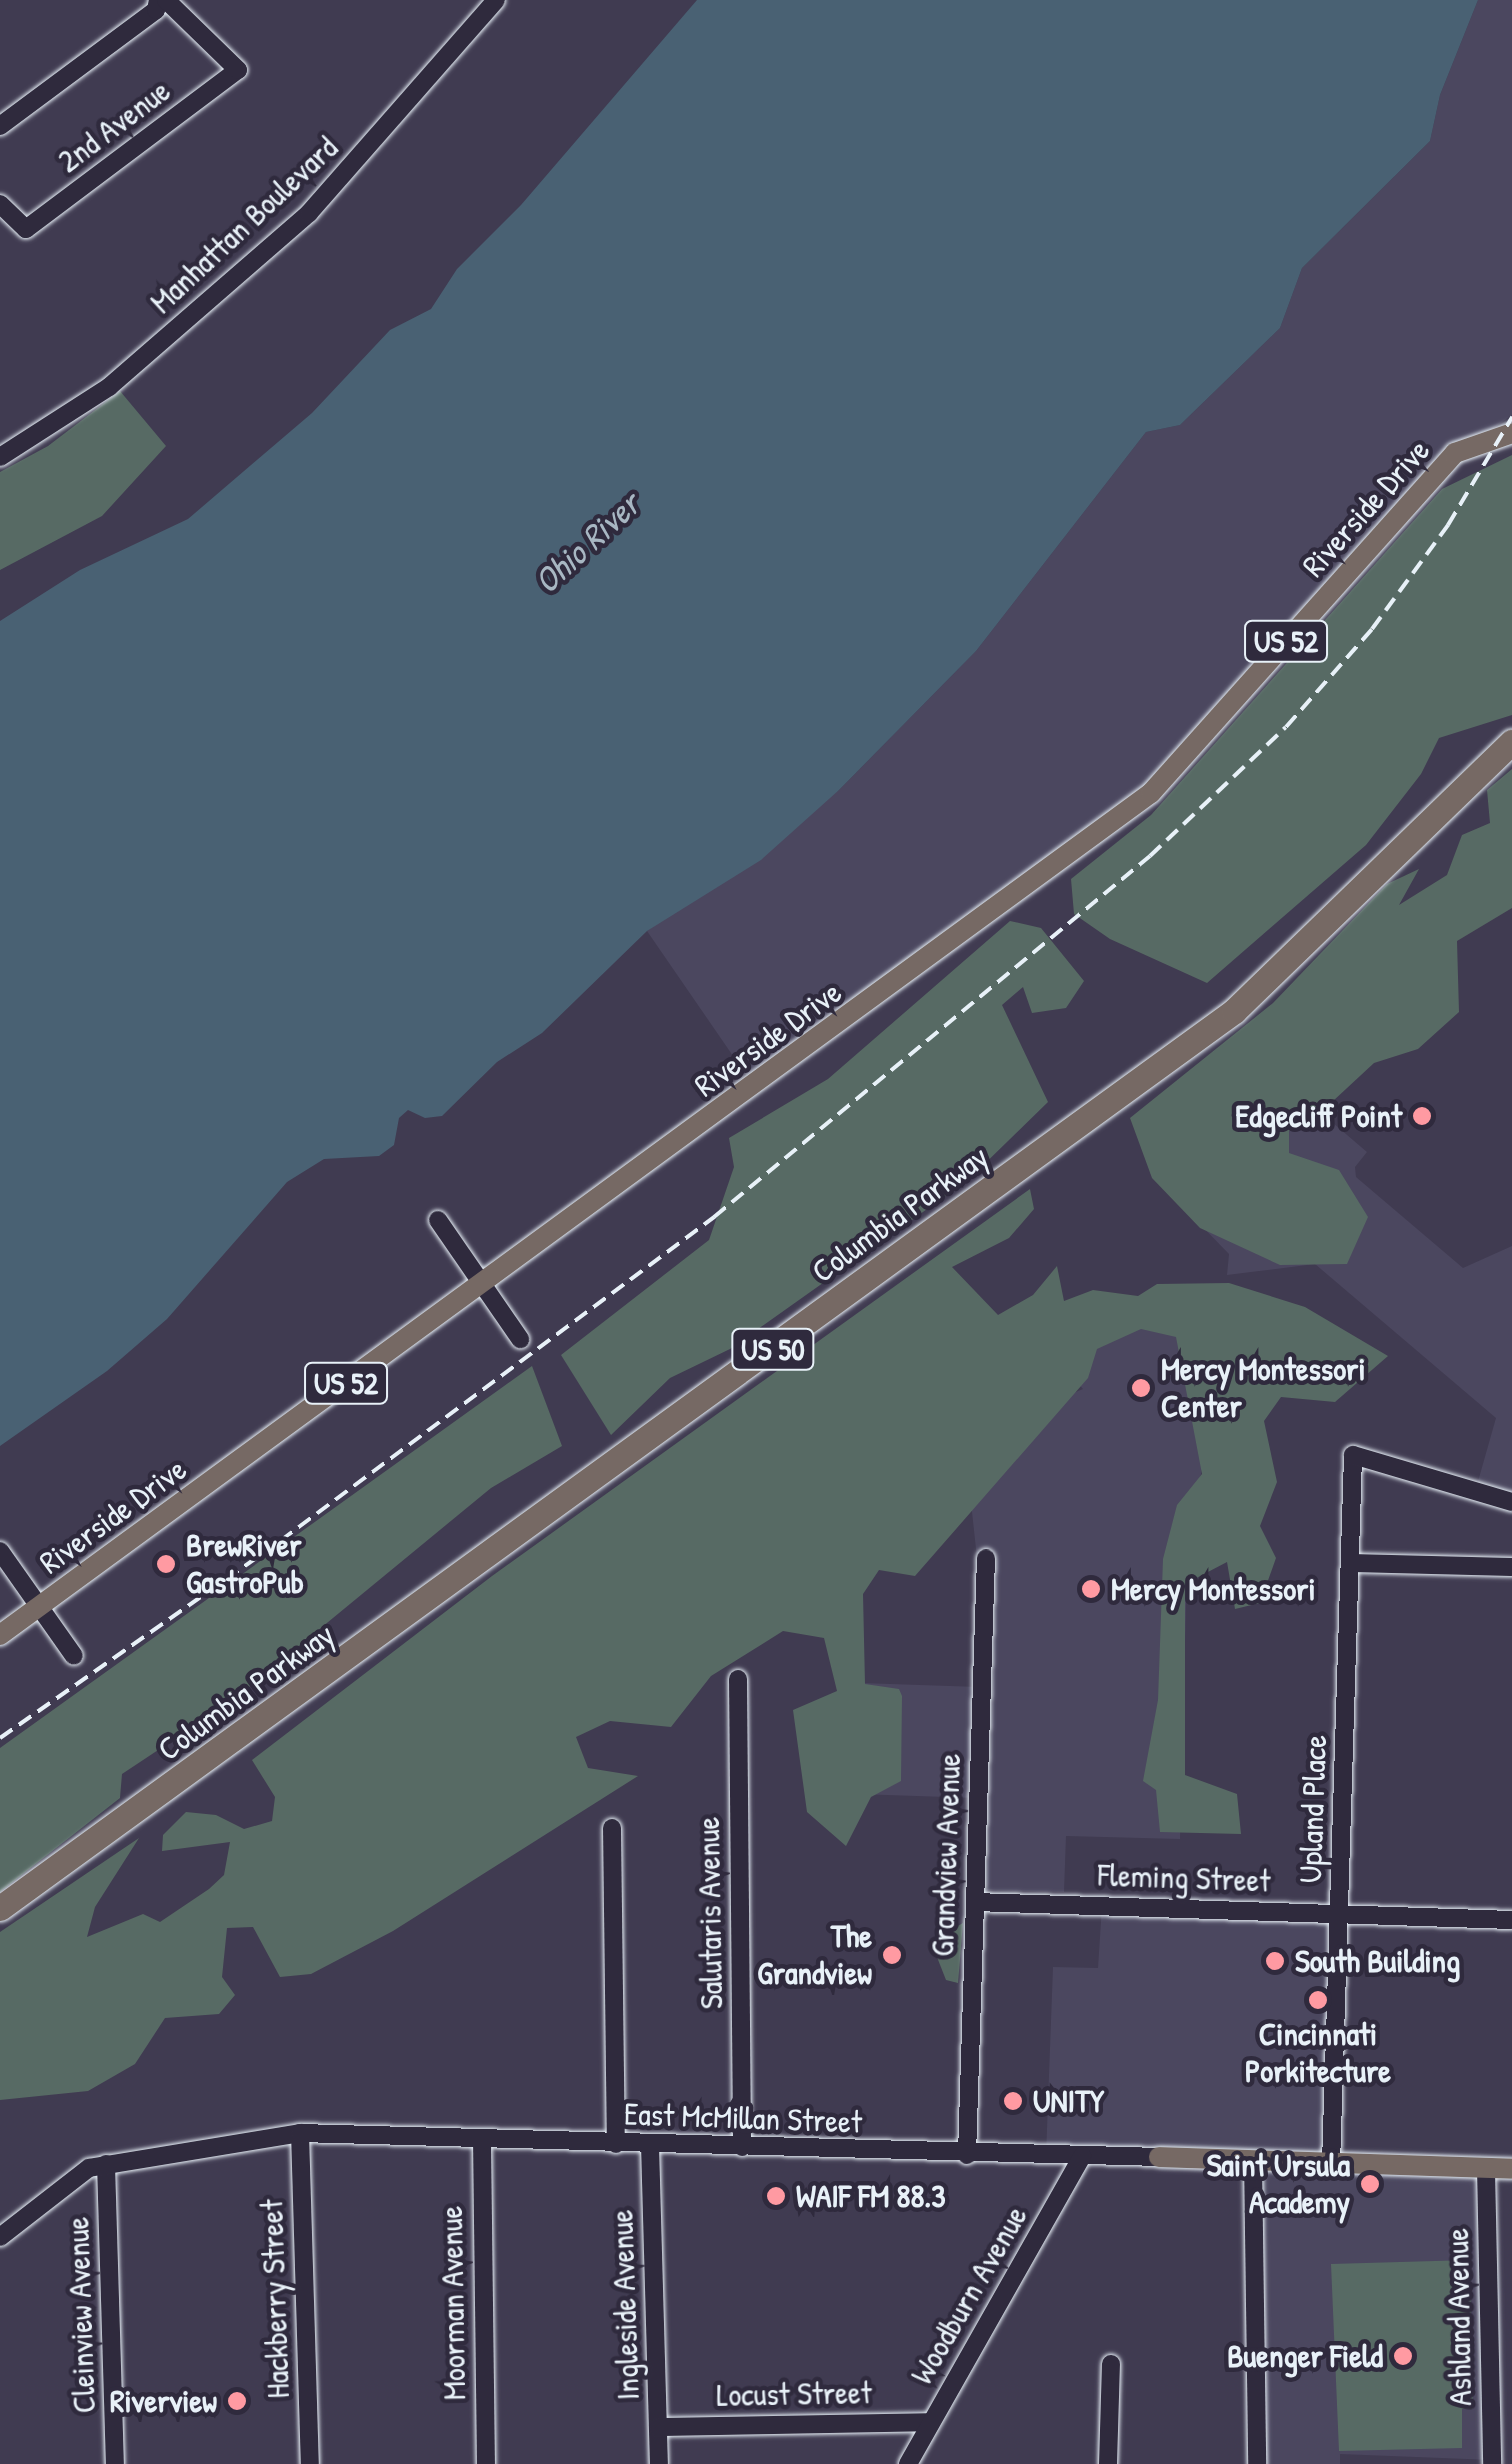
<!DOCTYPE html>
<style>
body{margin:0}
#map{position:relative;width:1512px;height:2464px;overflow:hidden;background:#403b51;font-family:"Patrick Hand",sans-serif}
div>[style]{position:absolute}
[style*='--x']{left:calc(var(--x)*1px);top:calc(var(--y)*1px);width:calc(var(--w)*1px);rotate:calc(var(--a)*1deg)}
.built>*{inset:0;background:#4b475f;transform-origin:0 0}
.green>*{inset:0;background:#576a64}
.water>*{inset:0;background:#496173}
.roads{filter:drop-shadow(0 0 2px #e8f1f8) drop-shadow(0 0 2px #e8f1f8)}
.minor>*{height:18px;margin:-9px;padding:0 9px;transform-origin:9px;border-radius:9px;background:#2f2a3d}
.major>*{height:20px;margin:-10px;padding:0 10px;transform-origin:10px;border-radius:10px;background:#766964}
.highway>*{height:25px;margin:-12.5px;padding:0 12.5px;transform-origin:12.5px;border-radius:12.5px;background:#766964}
.rail>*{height:4px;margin-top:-2px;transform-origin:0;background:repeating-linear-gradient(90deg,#e8f1f8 0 15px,transparent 0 23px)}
.dots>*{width:28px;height:28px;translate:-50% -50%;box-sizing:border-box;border:5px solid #2f2a3d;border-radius:50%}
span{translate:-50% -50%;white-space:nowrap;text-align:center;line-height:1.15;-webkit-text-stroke:9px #2f2a3d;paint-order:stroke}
.shield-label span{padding:2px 8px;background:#2f2a3d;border:2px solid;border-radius:8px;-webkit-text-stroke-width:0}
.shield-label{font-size:30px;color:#e8f1f8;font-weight:700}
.street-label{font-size:32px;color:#e8f1f8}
.poi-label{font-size:32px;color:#e8f1f8;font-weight:700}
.right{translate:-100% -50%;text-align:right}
.left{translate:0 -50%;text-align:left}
.water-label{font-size:35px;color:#a8b7c3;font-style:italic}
</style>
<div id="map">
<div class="built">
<div style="clip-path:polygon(1478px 0,1512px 0,1512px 415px,1472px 443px,1151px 793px,753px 1085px,647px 931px,839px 790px,976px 651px,1146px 432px,1180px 425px,1280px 328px,1302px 268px,1430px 141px,1440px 95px)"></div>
<div style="clip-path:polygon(1237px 1041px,1367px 1152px,1355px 1167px,1356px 1177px,1463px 1268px,1512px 1246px,1512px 1495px,1477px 1485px,1496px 1418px,1315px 1264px,1227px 1275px,1229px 1254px,1150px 1173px,1174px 1154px)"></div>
<div style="clip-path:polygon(1149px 1324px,1224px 1324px,1187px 1565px,1180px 1839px,1066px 1836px,1064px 1892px,987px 1890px,997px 1560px,977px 1558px,964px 1438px,1083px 1389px,1076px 1381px,1097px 1337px)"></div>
<div style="left:861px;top:1683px;width:111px;height:111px;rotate:2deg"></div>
<div style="clip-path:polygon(1102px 1906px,1340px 1913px,1331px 2163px,1486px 2169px,1492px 2460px,1340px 2454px,1340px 2464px,1257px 2464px,1253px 2161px,1046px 2156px,1053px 1967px,1098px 1968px)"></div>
</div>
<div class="green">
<div style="clip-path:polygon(120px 391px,166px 446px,102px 516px,0 570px,0 472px,48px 446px)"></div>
<div style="clip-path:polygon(1512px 455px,1512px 715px,1439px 738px,1421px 774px,1366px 845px,1207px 983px,1110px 939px,1074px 914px,1071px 879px,1151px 815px,1442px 489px)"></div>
<div style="clip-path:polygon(1512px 769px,1512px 908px,1457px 941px,1459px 1012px,1418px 1049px,1374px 1063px,1305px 1127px,1289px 1131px,1289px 1153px,1339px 1170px,1368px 1217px,1347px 1264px,1280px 1265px,1200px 1228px,1152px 1178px,1130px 1118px,1273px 1003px,1387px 884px,1419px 869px,1399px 905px,1447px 875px,1462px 835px,1490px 823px,1487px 790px)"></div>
<div style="clip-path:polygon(1010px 921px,1041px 928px,1084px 981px,1066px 1008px,1032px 1013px,1023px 987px,1002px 1005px,1048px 1102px,968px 1180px,730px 1349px,670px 1378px,611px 1435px,561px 1355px,709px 1240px,734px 1167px,729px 1138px,828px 1079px)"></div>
<div style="clip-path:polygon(1030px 1189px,1034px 1209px,1009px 1238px,952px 1267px,998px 1315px,1033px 1295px,1057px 1266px,1064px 1301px,1093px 1290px,1138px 1296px,1157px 1284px,1229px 1283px,1305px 1307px,1388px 1356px,1335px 1402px,1281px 1397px,1264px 1421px,1277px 1482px,1260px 1526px,1276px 1558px,1260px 1603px,1235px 1609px,1227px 1562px,1185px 1584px,1185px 1775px,1237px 1794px,1241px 1834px,1160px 1832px,1156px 1790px,1143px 1781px,1158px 1700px,1163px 1559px,1177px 1505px,1202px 1474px,1176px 1337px,1141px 1329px,1097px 1349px,1088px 1378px,915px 1576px,879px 1570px,863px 1594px,865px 1684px,899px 1689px,902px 1696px,901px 1781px,871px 1797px,846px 1846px,807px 1812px,793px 1710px,837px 1691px,824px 1638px,783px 1631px,711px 1676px,671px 1727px,610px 1721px,576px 1737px,588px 1768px,638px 1776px,393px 1931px,311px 1974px,280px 1977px,253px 1927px,227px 1928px,222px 1977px,235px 1995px,219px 2014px,165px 2018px,135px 2064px,88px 2091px,0 2100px,0 1932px,139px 1838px,95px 1907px,87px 1937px,143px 1914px,160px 1922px,209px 1889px,224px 1875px,230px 1842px,162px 1851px,163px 1835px,186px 1812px,216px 1815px,244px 1829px,272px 1821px,275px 1797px,252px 1760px,492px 1576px)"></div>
<div style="clip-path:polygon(532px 1366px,562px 1446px,491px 1488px,232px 1701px,122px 1774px,120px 1798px,0 1892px,0 1748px)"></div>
<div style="clip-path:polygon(963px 1923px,958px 1983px,946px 1980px,935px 1952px,940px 1936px)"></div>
<div style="clip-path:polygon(1470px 2260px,1473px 2409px,1462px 2409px,1462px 2448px,1339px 2451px,1331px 2264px)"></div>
</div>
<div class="water">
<div style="clip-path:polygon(697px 0,1478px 0,1440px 95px,1430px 141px,1302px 268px,1280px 328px,1180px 425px,1146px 432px,976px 651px,839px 790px,761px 860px,647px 931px,542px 1033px,497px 1062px,442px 1116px,425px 1118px,408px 1110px,399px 1118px,394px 1145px,379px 1156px,324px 1159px,287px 1182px,167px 1319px,107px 1371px,0 1446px,0 621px,80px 570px,188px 519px,312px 413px,390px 330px,431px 309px,457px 269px,521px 205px)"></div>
</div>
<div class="roads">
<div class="minor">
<div style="--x:0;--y:126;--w:194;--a:-36.6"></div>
<div style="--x:156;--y:10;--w:10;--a:-79"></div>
<div style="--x:0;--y:204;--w:36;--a:44"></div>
<div style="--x:26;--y:229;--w:265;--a:-36.9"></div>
<div style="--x:238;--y:70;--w:100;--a:-135.8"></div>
<div style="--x:0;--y:457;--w:130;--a:-32.7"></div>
<div style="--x:109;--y:387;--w:265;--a:-41"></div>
<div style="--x:309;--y:213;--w:283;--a:-48.7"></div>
<div style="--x:438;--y:1220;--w:145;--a:55.4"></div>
<div style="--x:0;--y:1551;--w:128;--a:54.8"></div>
<div style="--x:1351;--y:1563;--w:161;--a:1.4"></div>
<div style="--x:738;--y:1679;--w:468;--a:89.5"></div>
<div style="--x:612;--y:1828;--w:316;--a:89.3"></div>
<div style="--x:975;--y:1902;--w:537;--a:1.92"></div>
<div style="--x:300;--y:2133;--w:331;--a:88.3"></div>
<div style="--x:482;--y:2140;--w:324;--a:89.3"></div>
<div style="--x:650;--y:2145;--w:319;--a:88.4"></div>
<div style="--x:967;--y:2155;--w:597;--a:-88.18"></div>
<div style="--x:1253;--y:2161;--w:303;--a:89.2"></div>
<div style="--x:106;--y:2164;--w:300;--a:88.3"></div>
<div style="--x:1331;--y:2164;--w:709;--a:-88.22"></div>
<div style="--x:1353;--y:1455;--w:166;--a:16.5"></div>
<div style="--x:1486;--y:2169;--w:295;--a:88.8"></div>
<div style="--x:0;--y:2237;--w:113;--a:-37.8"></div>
<div style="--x:89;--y:2168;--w:214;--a:-9.4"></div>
<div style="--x:300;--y:2133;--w:859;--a:1.6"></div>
<div style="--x:658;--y:2427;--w:273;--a:-1"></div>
<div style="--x:908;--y:2464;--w:354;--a:-60.5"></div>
<div style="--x:1108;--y:2464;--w:100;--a:-88.3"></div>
</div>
<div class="major">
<div style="--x:0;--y:1635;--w:1426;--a:-36.19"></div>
<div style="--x:1151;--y:793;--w:456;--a:-48.2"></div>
<div style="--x:1455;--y:453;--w:60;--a:-19.3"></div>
<div style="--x:1159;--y:2157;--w:353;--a:1.9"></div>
</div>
<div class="highway">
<div style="--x:0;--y:1908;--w:1526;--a:-36.01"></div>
<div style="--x:1234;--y:1011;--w:387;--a:-44.1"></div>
</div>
</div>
<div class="rail">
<div style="--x:0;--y:1738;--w:342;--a:-35.1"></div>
<div style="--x:280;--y:1541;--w:542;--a:-36.74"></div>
<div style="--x:714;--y:1217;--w:566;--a:-39.62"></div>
<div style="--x:1150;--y:856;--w:187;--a:-43.5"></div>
<div style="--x:1286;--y:727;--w:130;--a:-48.7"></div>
<div style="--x:1372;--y:629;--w:129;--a:-53.8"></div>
<div style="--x:1448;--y:525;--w:126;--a:-59.3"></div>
</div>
<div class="dots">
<div style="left:1422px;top:1116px;background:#ff9aa2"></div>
<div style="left:1141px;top:1388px;background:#ff9aa2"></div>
<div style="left:166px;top:1564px;background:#ff9aa2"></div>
<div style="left:1091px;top:1589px;background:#ff9aa2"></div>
<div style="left:892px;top:1955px;background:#ff9aa2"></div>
<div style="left:1275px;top:1961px;background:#ff9aa2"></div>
<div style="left:1318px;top:2000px;background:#ff9aa2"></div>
<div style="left:1013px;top:2101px;background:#ff9aa2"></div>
<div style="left:1370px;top:2184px;background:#ff9aa2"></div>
<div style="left:776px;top:2196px;background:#ff9aa2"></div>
<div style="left:1403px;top:2356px;background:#ff9aa2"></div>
<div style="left:237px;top:2401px;background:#ff9aa2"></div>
</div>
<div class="shield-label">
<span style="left:1286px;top:641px">US 52</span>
<span style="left:773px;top:1349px">US 50</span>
<span style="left:346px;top:1383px">US 52</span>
</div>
<div class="street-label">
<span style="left:114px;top:126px;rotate:-37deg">2nd Avenue</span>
<span style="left:244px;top:225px;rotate:-43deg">Manhattan Boulevard</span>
<span style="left:1366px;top:508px;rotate:-48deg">Riverside Drive</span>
<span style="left:768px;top:1039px;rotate:-36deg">Riverside Drive</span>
<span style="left:900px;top:1214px;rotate:-36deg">Columbia Parkway</span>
<span style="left:113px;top:1516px;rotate:-36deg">Riverside Drive</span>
<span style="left:246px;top:1692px;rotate:-36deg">Columbia Parkway</span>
<span style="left:1313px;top:1809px;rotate:-88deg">Upland Place</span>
<span style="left:946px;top:1855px;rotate:-88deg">Grandview Avenue</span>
<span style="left:1184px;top:1878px;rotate:2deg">Fleming Street</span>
<span style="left:710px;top:1913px;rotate:-91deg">Salutaris Avenue</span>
<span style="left:743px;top:2118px;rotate:2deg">East McMillan Street</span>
<span style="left:969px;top:2295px;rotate:-60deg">Woodburn Avenue</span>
<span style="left:275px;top:2299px;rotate:-92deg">Hackberry Street</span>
<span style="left:453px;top:2303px;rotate:-91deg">Moorman Avenue</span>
<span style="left:625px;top:2305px;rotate:-92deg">Ingleside Avenue</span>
<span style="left:81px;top:2315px;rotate:-92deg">Cleinview Avenue</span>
<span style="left:1459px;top:2317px;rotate:-91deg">Ashland Avenue</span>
<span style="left:794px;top:2394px;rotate:-1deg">Locust Street</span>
</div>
<div class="poi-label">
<span class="right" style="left:1402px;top:1116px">Edgecliff Point</span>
<span class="left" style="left:1161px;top:1388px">Mercy Montessori<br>Center</span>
<span class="left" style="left:186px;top:1564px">BrewRiver<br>GastroPub</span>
<span class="left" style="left:1111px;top:1589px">Mercy Montessori</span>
<span class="right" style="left:872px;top:1955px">The<br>Grandview</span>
<span class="left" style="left:1295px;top:1961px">South Building</span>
<span style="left:1318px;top:2053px">Cincinnati<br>Porkitecture</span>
<span class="left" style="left:1033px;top:2101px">UNITY</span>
<span class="right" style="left:1350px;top:2184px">Saint Ursula<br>Academy</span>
<span class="left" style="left:796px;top:2196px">WAIF FM 88.3</span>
<span class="right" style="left:1383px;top:2356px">Buenger Field</span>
<span class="right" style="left:217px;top:2401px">Riverview</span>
</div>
<div class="water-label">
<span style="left:587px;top:543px;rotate:-43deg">Ohio River</span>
</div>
</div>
